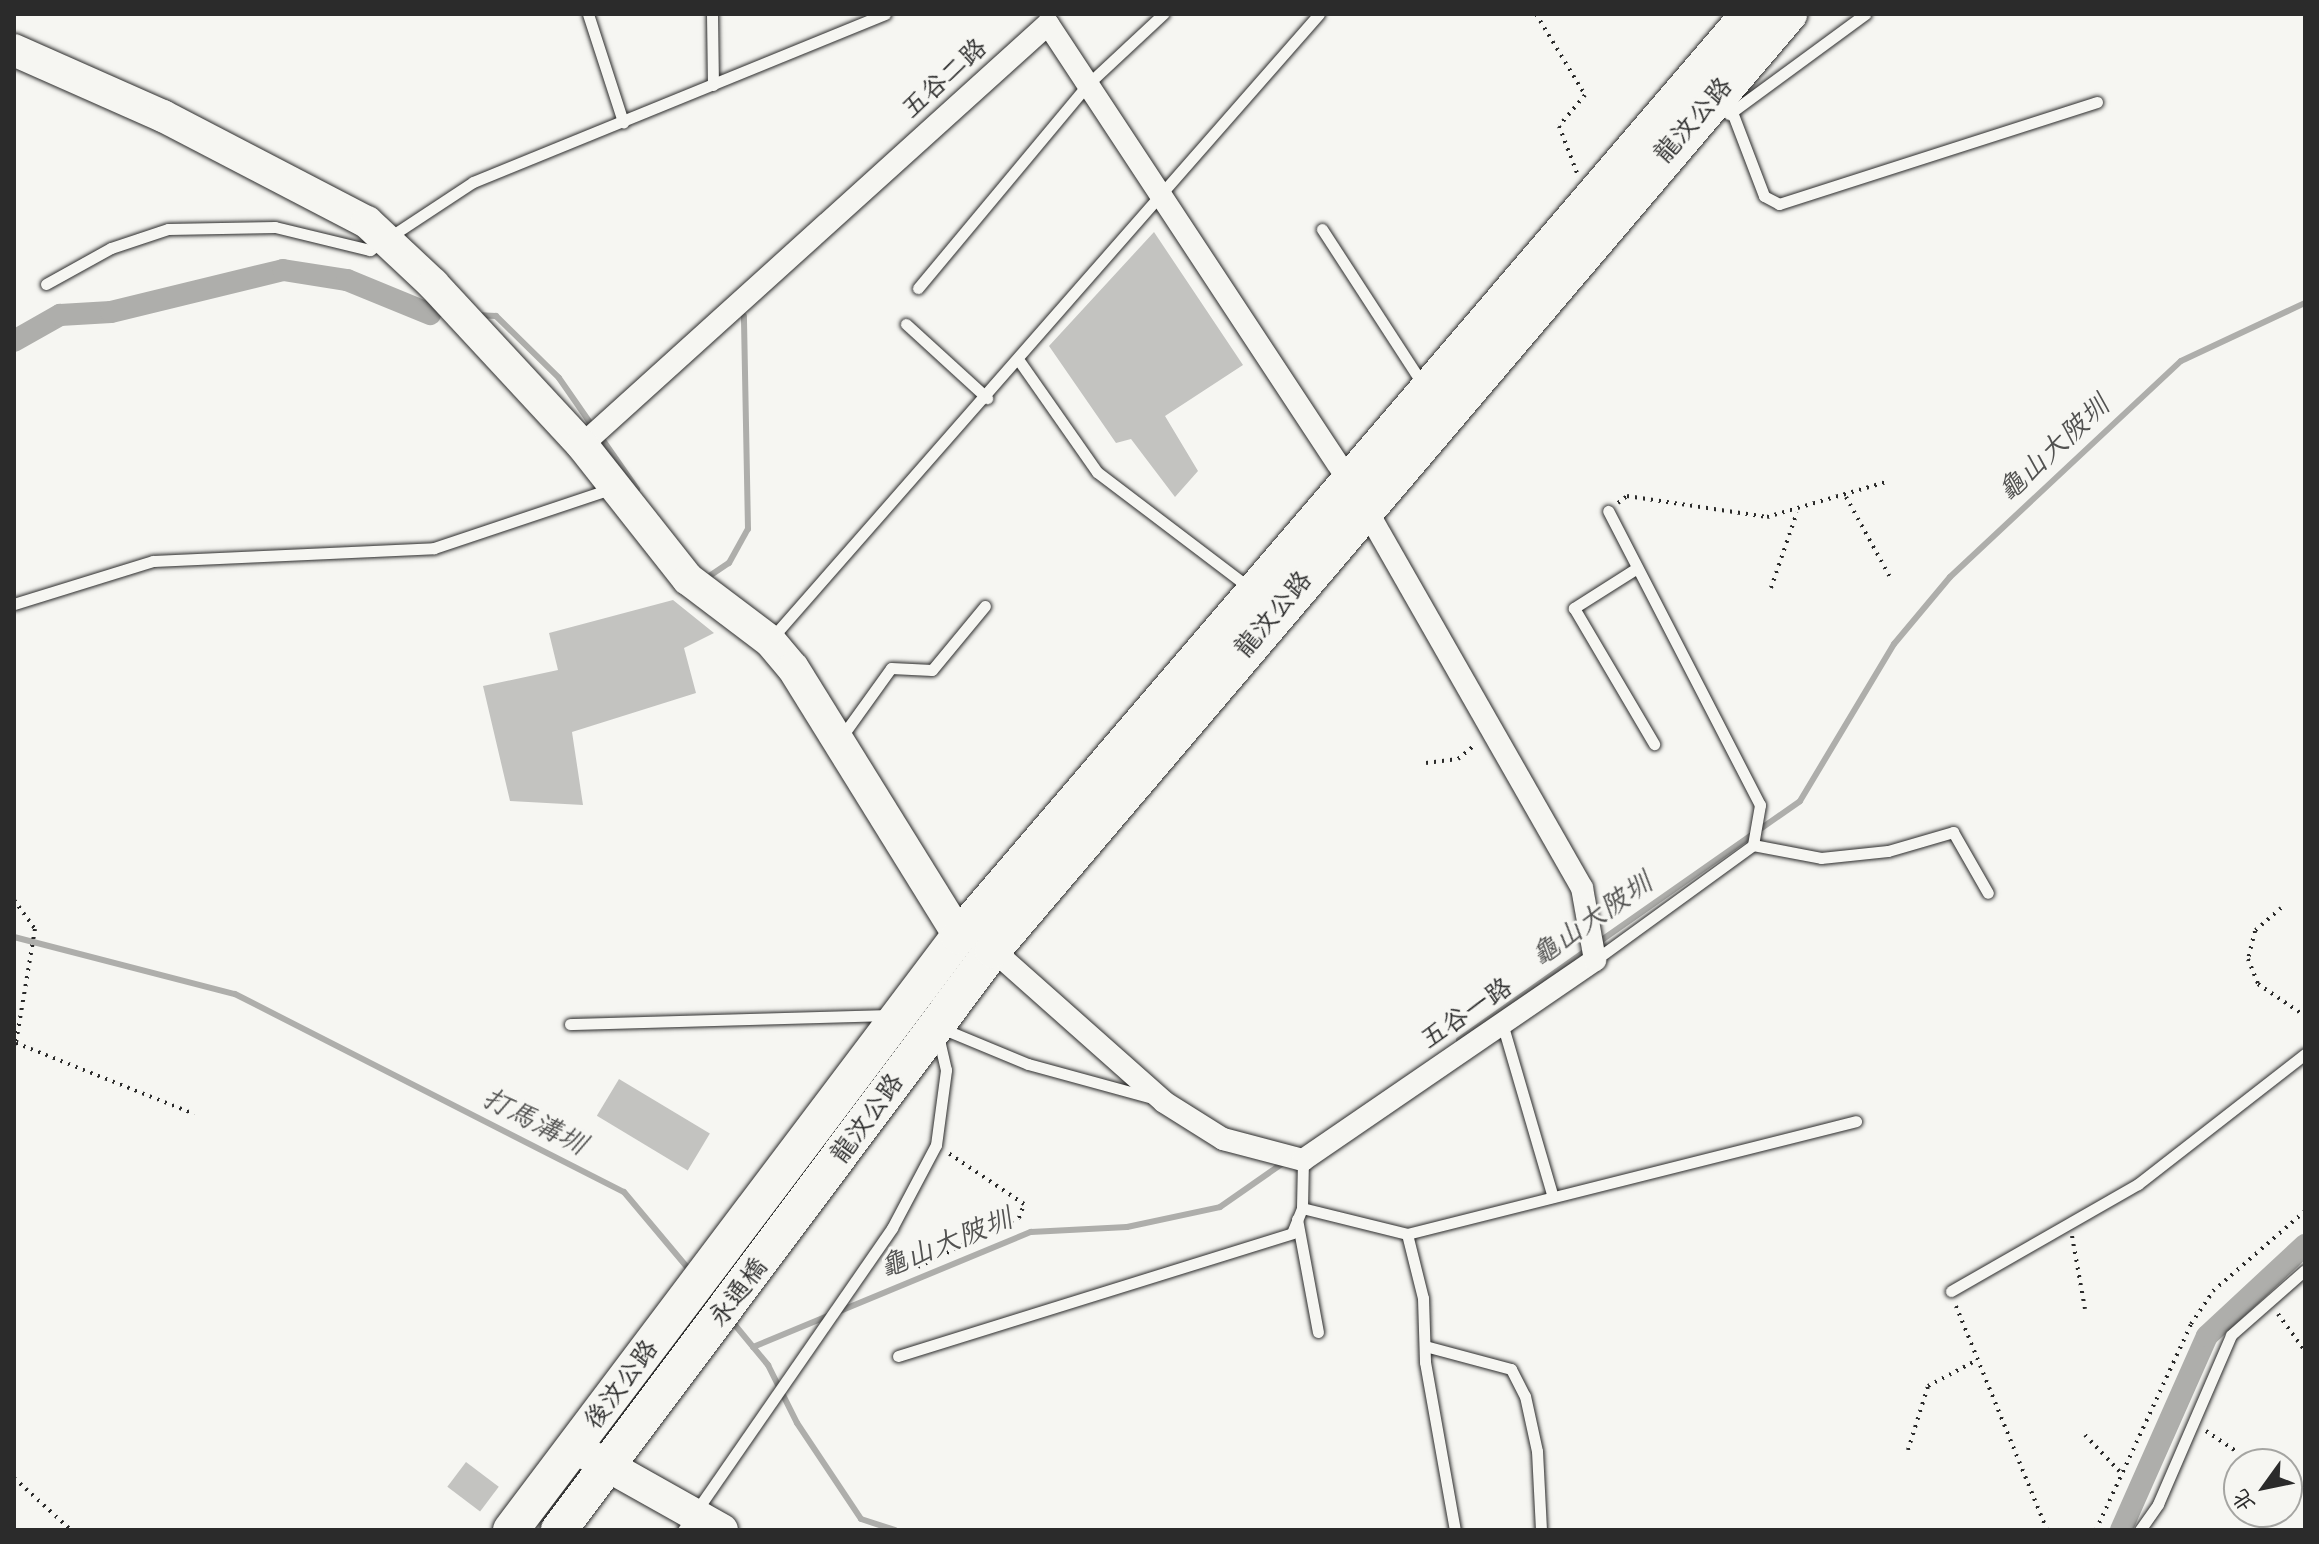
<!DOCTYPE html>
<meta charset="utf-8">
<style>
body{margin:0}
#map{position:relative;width:2319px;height:1544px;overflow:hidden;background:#f6f6f2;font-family:"Architects Daughter","LXGW WenKai TC",sans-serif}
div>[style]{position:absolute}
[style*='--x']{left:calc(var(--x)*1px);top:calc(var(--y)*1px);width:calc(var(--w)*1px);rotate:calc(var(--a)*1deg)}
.stream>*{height:6px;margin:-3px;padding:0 3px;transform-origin:3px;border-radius:3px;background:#aeaeab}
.canal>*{height:22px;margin:-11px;padding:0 11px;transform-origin:11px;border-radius:11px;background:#aeaeab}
.building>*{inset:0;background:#c3c3c0;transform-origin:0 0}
.path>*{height:4px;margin-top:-2px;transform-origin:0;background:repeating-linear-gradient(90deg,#2b2b2b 0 2px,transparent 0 8px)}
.roads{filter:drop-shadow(0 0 2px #2b2b2b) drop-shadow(0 0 2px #2b2b2b)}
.lane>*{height:11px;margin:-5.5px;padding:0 5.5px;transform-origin:5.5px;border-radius:5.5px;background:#f6f6f2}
.street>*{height:22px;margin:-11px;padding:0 11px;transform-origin:11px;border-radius:11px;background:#f6f6f2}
.secondary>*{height:32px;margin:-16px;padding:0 16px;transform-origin:16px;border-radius:16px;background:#f6f6f2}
.primary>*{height:36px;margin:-18px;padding:0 18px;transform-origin:18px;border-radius:18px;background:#f6f6f2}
span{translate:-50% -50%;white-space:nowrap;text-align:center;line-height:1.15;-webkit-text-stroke:6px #f6f6f2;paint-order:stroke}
.street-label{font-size:26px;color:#2b2b2b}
.water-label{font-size:28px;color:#525251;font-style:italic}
.frame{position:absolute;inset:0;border:16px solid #2b2b2b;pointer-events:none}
.north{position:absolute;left:2223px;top:1448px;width:80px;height:80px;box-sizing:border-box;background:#f6f6f2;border:2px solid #a5a5a2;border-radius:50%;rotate:237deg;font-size:22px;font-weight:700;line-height:32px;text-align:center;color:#2b2b2b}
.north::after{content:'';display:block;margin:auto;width:28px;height:36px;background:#2b2b2b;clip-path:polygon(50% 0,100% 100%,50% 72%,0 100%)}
</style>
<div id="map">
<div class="stream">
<div style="--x:430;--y:314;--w:14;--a:0"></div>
<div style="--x:476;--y:315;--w:20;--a:3"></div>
<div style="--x:496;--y:316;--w:88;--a:44.5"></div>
<div style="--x:559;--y:378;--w:60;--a:55.2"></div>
<div style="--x:600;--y:436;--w:65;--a:55.1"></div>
<div style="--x:705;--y:579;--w:29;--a:-34"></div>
<div style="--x:729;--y:563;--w:39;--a:-61"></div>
<div style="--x:748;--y:529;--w:213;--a:-91.1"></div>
<div style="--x:14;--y:937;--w:228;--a:14.5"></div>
<div style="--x:235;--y:994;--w:436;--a:27"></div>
<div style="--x:624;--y:1192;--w:106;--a:50"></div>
<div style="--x:1596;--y:944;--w:249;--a:-35"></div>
<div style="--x:1800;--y:801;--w:183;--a:-59.1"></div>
<div style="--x:1894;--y:644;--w:87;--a:-50.1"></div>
<div style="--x:1950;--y:577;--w:316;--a:-43.1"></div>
<div style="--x:2181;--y:361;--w:137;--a:-25.1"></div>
<div style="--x:1459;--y:1040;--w:156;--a:-35.1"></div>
<div style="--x:730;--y:1319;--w:60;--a:50.4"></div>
<div style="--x:768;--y:1365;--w:65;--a:63.4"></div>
<div style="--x:797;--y:1423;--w:115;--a:56.3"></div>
<div style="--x:861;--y:1519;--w:36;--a:18"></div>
<div style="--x:753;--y:1347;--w:301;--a:-22.5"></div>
<div style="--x:1031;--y:1232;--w:96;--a:-3"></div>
<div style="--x:1127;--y:1227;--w:95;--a:-12.1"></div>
<div style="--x:1220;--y:1207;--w:80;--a:-34.9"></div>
</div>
<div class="canal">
<div style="--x:14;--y:341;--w:53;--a:-29.5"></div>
<div style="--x:60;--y:315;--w:51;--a:-3.4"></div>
<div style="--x:111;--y:312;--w:177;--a:-13.7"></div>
<div style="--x:283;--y:270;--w:65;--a:8.9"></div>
<div style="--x:347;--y:280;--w:90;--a:22.3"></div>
<div style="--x:2121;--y:1530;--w:212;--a:-66.1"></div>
<div style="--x:2207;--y:1336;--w:134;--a:-42.9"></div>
</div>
<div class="building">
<div style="clip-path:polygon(1154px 232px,1243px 365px,1165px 416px,1198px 471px,1175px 497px,1131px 439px,1116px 443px,1049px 346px)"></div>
<div style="clip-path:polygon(673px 600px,714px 633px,684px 648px,696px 693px,572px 732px,583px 805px,510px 801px,483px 686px,558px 670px,549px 633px)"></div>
<div style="left:619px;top:1079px;width:106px;height:43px;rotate:31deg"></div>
<div style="left:466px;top:1462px;width:41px;height:31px;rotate:37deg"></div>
</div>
<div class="path">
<div style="--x:1536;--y:14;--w:95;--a:58.8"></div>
<div style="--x:1585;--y:95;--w:40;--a:130"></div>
<div style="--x:1559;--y:126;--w:50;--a:69"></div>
<div style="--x:1846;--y:497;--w:94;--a:61.2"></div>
<div style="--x:1618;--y:503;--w:11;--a:-38"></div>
<div style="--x:1627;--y:496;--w:142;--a:8.5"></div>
<div style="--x:1767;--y:517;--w:124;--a:-16.4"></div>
<div style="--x:1771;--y:588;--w:80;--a:-71.1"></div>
<div style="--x:1426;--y:763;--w:32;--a:-7"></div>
<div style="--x:1458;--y:759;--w:23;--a:-40"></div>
<div style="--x:14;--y:900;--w:36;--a:54"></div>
<div style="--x:35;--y:929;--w:116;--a:99.5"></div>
<div style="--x:16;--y:1043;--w:192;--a:21.7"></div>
<div style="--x:2281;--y:908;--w:35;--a:139"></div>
<div style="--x:2255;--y:931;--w:29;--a:104"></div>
<div style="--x:2248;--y:959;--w:27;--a:68"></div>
<div style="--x:2258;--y:984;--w:57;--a:34.2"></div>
<div style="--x:2072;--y:1236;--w:74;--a:79.9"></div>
<div style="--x:891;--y:1258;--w:28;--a:18"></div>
<div style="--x:918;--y:1267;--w:112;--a:-25.9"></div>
<div style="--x:1019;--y:1218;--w:15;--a:-70"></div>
<div style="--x:1024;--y:1204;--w:92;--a:-146.1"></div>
<div style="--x:1956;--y:1306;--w:242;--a:67.9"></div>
<div style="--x:2278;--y:1314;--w:46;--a:53.9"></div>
<div style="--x:2206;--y:1431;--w:37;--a:34"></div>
<div style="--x:2085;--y:1435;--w:55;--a:46.5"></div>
<div style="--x:1908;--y:1450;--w:67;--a:-72.6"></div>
<div style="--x:1928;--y:1386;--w:55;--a:-28"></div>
<div style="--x:14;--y:1478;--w:77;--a:42.4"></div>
<div style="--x:2096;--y:1530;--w:227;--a:-65.2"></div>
<div style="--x:2191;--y:1324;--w:40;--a:-56"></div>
<div style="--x:2213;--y:1291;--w:122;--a:-41"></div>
</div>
<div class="roads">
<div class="lane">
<div style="--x:588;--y:14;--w:114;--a:72"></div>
<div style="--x:712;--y:14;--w:71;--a:89.2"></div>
<div style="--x:1732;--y:112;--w:90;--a:69.1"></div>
<div style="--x:1764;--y:196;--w:17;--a:28"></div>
<div style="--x:1779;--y:204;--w:334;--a:-17.8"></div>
<div style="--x:1729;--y:114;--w:169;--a:-36.3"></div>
<div style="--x:1322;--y:229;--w:187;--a:57"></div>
<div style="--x:46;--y:284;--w:74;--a:-29"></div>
<div style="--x:111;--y:248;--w:60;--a:-18.4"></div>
<div style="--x:168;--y:229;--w:107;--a:-1.1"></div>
<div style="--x:275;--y:227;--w:98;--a:13.6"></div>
<div style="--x:370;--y:250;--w:123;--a:-33.4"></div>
<div style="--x:473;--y:182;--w:445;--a:-22.2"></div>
<div style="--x:918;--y:288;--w:266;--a:-50.2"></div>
<div style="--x:1088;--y:84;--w:103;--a:-43"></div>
<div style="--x:906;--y:324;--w:110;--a:42.4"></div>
<div style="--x:1020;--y:362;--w:134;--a:55"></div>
<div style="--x:1097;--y:472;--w:192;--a:37.2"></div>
<div style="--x:1637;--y:568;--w:75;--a:147.6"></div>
<div style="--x:1574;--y:608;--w:158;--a:59.5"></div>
<div style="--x:14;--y:604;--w:145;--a:-17.2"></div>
<div style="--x:153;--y:561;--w:281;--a:-2.6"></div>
<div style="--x:434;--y:548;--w:189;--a:-18.5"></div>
<div style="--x:771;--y:639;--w:831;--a:-48.76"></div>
<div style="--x:840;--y:739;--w:87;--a:-54.3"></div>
<div style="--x:891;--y:668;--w:41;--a:2.8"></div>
<div style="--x:932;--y:670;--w:83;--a:-50.4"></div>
<div style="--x:1753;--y:845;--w:69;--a:10.8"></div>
<div style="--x:1821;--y:858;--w:67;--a:-6"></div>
<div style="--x:1888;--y:851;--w:68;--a:-16.3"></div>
<div style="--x:1953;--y:832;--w:70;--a:60.2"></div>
<div style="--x:1595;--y:960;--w:195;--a:-36"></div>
<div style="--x:1753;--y:845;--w:41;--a:-80.1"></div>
<div style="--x:1760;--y:805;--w:331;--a:-117.3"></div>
<div style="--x:1502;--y:1023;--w:181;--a:73.7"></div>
<div style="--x:570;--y:1024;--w:323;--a:-1.6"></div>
<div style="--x:941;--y:1028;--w:94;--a:22.5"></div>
<div style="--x:1028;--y:1064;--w:129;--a:15.3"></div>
<div style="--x:1303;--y:1160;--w:48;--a:91.2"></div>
<div style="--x:1302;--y:1208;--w:108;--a:13.9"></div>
<div style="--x:1407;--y:1234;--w:463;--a:-14.1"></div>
<div style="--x:1297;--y:1219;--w:115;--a:79.5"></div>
<div style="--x:1407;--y:1234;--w:66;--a:76"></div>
<div style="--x:1423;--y:1298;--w:64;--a:88.2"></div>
<div style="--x:1425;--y:1362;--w:171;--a:79.9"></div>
<div style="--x:1951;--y:1291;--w:215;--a:-29.8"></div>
<div style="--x:2138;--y:1184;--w:212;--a:-37.9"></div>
<div style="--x:1425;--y:1346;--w:89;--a:15"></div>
<div style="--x:1511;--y:1369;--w:30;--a:63"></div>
<div style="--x:1525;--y:1396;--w:56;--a:77.7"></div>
<div style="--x:1537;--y:1451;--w:79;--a:87.1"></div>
<div style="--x:898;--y:1356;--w:413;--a:-17.3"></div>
<div style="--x:1292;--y:1233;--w:27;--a:-68"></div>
<div style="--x:683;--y:1530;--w:367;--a:-55.3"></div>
<div style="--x:892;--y:1228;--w:94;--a:-62.1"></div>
<div style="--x:936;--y:1145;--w:76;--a:-82.4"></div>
<div style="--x:946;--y:1070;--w:37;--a:-103"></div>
<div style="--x:2140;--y:1530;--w:32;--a:-55"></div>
<div style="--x:2158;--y:1504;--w:184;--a:-66.6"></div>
<div style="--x:2231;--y:1335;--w:98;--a:-41.3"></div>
</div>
<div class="street">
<div style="--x:582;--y:445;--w:628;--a:-42.1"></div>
<div style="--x:1048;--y:24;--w:544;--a:56.63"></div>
<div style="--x:993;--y:950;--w:229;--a:41.6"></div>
<div style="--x:1164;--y:1102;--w:70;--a:32.1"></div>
<div style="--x:1223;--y:1139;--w:83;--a:14.7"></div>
<div style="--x:1303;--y:1160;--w:354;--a:-34.4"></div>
<div style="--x:1595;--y:960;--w:73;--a:-100.2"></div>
<div style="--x:1582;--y:888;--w:438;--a:-119.7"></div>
</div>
<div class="secondary">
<div style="--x:14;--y:50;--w:163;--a:23.9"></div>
<div style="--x:163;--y:116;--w:230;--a:27.5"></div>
<div style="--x:367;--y:222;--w:91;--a:43.2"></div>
<div style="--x:433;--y:284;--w:219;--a:47.2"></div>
<div style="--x:582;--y:445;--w:171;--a:51.7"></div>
<div style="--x:688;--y:579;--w:103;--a:37.1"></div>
<div style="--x:770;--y:641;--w:35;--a:50"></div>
<div style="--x:793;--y:668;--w:315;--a:58.2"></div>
<div style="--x:585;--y:1453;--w:157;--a:29.3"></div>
</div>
<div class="primary">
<div style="--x:511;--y:1530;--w:744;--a:-52.98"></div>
<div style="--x:959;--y:936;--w:1214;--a:-49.41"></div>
<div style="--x:559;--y:1530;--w:724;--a:-53.19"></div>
<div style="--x:993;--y:950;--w:1229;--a:-49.62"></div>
</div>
</div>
<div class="street-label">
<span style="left:945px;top:79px;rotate:-42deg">五谷二路</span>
<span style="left:1694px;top:121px;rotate:-49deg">龍汶公路</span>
<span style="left:1274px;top:615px;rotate:-50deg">龍汶公路</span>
<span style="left:1467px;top:1014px;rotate:-34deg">五谷一路</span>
<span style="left:868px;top:1119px;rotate:-54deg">龍汶公路</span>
<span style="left:739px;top:1293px;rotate:-53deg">永通橋</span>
<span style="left:622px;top:1385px;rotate:-53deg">後汶公路</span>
</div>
<div class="water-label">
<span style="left:2054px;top:449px;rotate:-43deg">龜山大陂圳</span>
<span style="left:1592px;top:920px;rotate:-35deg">龜山大陂圳</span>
<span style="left:534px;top:1122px;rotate:27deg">打馬溝圳</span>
<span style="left:946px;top:1244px;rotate:-22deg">龜山大陂圳</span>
</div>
<div class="frame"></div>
<div class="north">北</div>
</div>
